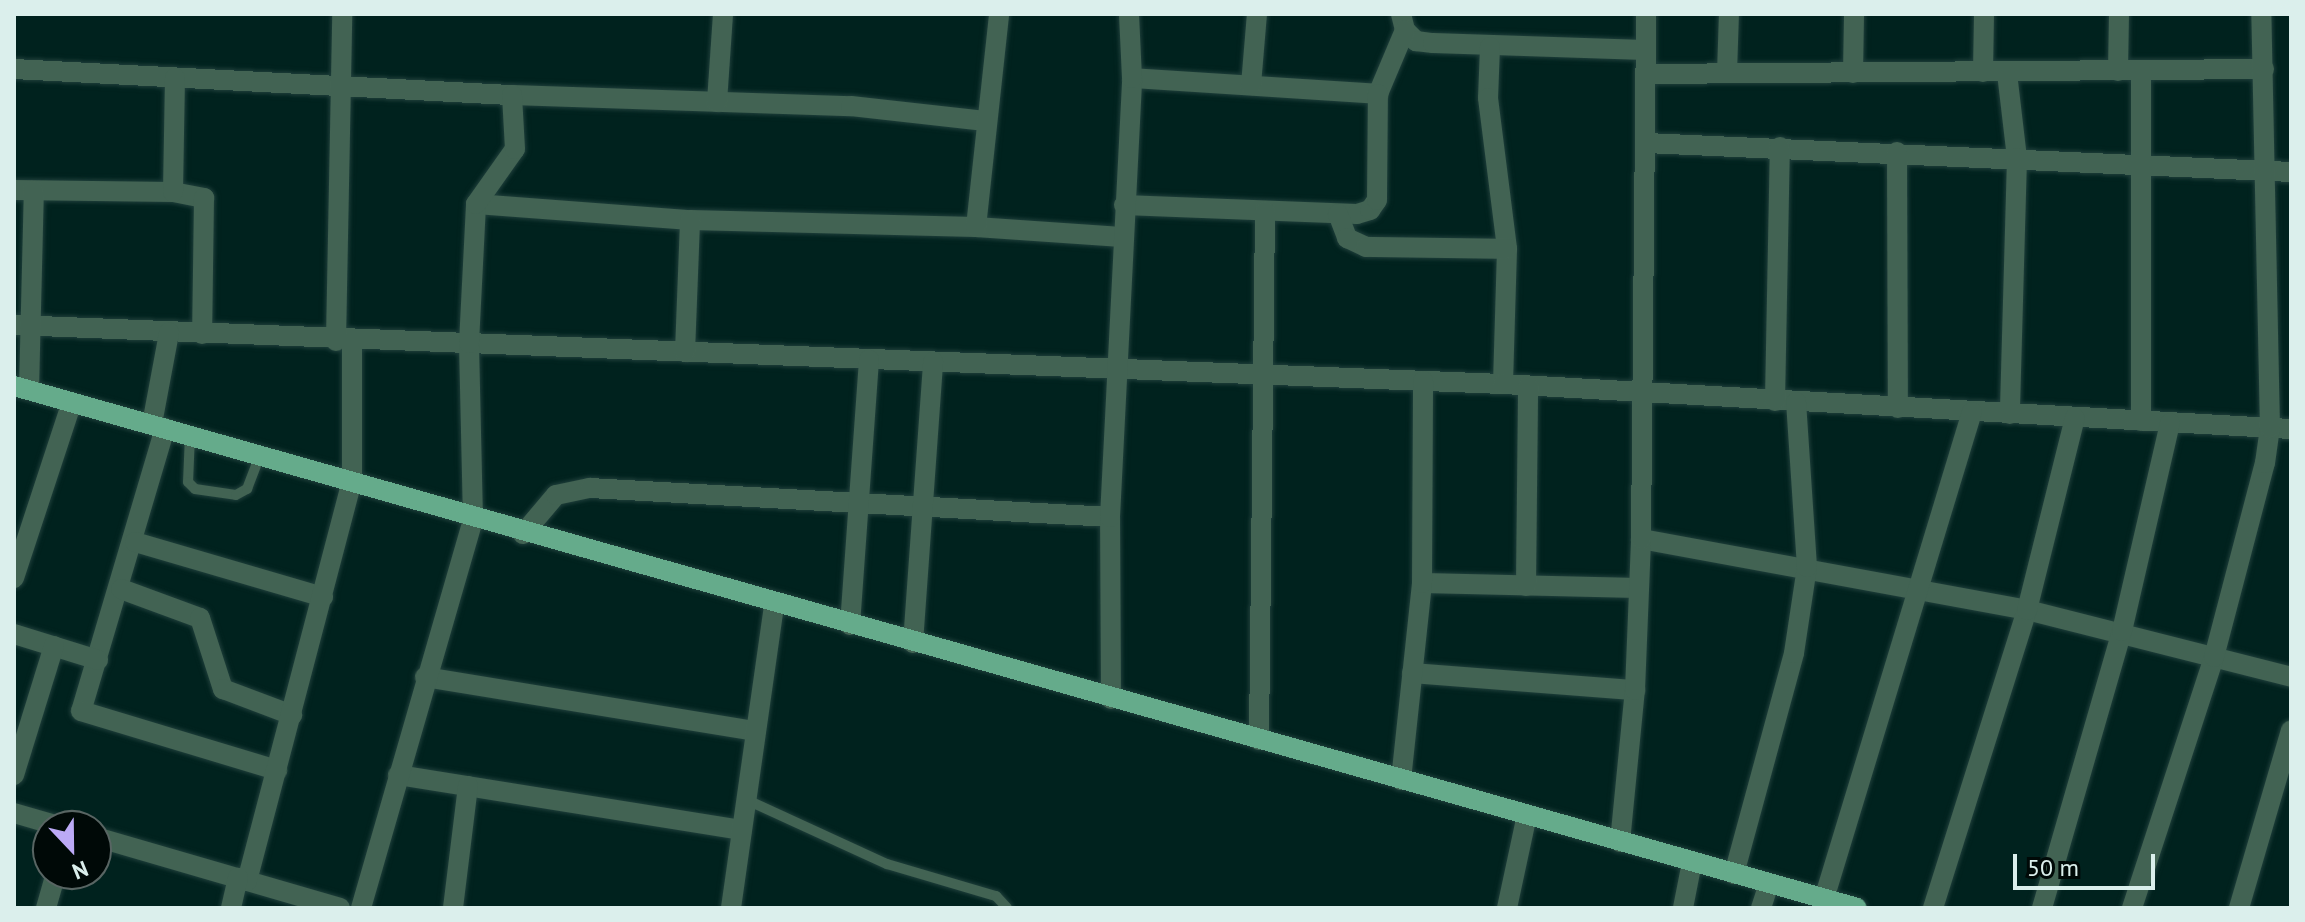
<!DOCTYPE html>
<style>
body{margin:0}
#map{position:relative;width:2305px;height:922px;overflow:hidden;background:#00221e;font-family:"PT Sans",sans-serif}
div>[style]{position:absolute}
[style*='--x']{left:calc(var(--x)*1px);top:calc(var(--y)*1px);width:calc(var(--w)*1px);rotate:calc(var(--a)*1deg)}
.roads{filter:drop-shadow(0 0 2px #1f3f3b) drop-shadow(0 0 2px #1f3f3b)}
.service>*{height:10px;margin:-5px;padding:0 5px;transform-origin:5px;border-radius:5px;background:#426353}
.minor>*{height:20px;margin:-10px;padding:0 10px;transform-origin:10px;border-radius:10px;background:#426353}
.tertiary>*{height:20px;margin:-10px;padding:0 10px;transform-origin:10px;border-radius:10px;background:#426353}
.primary>*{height:20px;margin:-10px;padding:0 10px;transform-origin:10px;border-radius:10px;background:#65ab8b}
span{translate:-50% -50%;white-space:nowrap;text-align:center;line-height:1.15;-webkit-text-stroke:6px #000907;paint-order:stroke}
.frame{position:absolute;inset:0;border:16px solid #dbefec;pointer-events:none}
.north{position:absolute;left:32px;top:810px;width:80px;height:80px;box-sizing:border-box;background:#000907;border:2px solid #586563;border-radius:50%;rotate:158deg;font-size:22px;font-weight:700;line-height:32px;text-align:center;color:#dbefec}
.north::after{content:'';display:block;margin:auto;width:28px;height:36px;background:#bcaaf6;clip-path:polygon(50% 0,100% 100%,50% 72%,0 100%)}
.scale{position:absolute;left:2013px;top:854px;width:142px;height:36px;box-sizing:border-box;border:4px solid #dbefec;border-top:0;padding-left:10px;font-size:24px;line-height:28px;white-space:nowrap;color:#dbefec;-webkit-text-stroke:6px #000907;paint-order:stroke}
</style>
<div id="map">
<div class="roads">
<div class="service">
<div style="--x:190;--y:435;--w:47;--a:92.4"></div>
<div style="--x:188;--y:482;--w:10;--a:45"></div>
<div style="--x:195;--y:489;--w:41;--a:8.3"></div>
<div style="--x:236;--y:495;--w:13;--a:-29"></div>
<div style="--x:247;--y:489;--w:36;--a:-69"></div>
<div style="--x:747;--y:800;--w:154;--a:24.6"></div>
<div style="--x:887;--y:864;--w:114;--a:16.4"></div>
<div style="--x:996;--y:896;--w:16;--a:47"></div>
</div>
<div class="minor">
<div style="--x:1401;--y:14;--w:16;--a:76"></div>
<div style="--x:1405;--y:30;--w:16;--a:45"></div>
<div style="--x:1416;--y:41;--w:17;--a:7"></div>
<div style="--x:1433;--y:43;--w:212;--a:1.9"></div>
<div style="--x:1490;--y:47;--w:51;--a:92.2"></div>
<div style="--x:1488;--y:98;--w:152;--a:82.8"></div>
<div style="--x:1507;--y:249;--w:135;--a:91.7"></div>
<div style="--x:14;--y:69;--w:499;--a:3"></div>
<div style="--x:512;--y:95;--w:339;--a:1.9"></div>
<div style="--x:851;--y:106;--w:135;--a:6.4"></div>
<div style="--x:2118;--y:71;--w:57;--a:-89"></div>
<div style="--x:1983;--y:72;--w:58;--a:-89"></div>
<div style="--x:2141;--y:72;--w:349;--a:90"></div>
<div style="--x:1727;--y:73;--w:59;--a:-88.1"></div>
<div style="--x:1853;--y:73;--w:59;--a:-89"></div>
<div style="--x:2007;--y:73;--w:86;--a:83.3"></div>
<div style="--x:2017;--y:158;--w:256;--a:91.6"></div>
<div style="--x:1645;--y:74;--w:619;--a:-0.46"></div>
<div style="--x:1132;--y:78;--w:247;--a:3.7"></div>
<div style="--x:1378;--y:94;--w:69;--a:-67.1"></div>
<div style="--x:1251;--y:85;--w:71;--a:-85.2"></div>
<div style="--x:717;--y:102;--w:88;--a:-86.1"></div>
<div style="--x:1646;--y:143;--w:646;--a:2.57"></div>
<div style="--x:1897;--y:152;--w:256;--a:89.8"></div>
<div style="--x:14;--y:190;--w:159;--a:0.7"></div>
<div style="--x:173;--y:192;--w:32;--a:11"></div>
<div style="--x:204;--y:198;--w:136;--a:90.8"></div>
<div style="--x:173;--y:192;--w:114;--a:-89"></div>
<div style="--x:476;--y:204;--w:215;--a:4.3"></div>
<div style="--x:690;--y:220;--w:286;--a:1.4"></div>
<div style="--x:976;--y:227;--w:146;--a:3.9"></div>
<div style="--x:1124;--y:205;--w:233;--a:2.2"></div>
<div style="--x:1357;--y:214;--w:14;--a:-17"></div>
<div style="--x:1370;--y:210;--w:12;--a:-55"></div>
<div style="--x:1377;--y:200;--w:106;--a:-89.5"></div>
<div style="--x:1338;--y:214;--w:26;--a:69"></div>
<div style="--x:1347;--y:238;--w:21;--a:25"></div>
<div style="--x:1366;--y:247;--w:141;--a:0.8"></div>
<div style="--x:976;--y:227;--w:214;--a:-83.8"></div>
<div style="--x:14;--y:325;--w:1490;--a:2.27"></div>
<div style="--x:1503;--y:384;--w:789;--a:3.27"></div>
<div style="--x:336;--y:341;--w:327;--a:-88.9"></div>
<div style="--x:685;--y:352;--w:132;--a:-87.8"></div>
<div style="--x:29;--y:390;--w:199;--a:-88.6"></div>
<div style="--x:1775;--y:401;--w:254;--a:-88.9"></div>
<div style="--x:152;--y:424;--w:93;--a:-79.4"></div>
<div style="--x:165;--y:428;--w:295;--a:106.5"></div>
<div style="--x:81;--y:711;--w:205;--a:16.8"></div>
<div style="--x:523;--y:534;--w:51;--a:-49.8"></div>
<div style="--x:556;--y:495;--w:35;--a:-12"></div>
<div style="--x:590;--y:488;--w:521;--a:3.19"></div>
<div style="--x:1641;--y:539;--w:392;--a:10.4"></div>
<div style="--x:2027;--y:610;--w:272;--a:14.2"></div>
<div style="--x:135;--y:542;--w:196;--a:16.3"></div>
<div style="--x:14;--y:578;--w:185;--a:-71.8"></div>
<div style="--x:1422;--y:583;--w:217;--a:1.3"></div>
<div style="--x:1526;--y:586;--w:200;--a:-89.4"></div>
<div style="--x:121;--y:589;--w:84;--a:20.2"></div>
<div style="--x:200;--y:618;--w:75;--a:72.1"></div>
<div style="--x:223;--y:689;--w:74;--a:20.6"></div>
<div style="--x:850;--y:625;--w:266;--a:-85.9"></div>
<div style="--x:14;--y:634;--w:88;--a:17.2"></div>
<div style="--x:913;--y:643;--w:282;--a:-85.9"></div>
<div style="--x:1412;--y:673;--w:224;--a:4.4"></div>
<div style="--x:425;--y:677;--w:335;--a:9.3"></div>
<div style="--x:1111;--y:699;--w:182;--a:-90.3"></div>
<div style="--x:1110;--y:517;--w:440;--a:-87.1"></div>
<div style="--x:1132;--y:78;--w:64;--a:-92.7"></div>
<div style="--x:1259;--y:740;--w:529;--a:-89.35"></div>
<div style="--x:14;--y:775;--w:135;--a:-72.8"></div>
<div style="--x:398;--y:775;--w:348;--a:9.1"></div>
<div style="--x:1401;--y:780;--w:198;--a:-83.9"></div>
<div style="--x:1422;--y:583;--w:202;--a:-89.7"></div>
<div style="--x:14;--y:813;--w:47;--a:16.1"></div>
<div style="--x:96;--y:837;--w:254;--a:16.2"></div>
<div style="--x:1734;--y:874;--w:229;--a:-74.8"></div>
<div style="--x:1794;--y:653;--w:87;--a:-81.4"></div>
<div style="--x:1807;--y:567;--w:165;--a:-93.8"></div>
<div style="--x:247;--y:881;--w:414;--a:-75.3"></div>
<div style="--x:352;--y:481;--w:139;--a:-90"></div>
<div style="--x:1824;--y:899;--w:509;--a:-73.1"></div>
<div style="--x:46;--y:908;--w:35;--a:-74"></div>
<div style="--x:231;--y:908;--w:31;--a:-77"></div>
<div style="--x:361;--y:908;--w:404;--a:-73.9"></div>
<div style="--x:473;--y:520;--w:177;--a:-91.3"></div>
<div style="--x:469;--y:343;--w:139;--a:-87.1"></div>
<div style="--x:476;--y:204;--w:67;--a:-54.7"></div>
<div style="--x:515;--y:149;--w:54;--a:-93.2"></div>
<div style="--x:453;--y:908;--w:123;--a:-83"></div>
<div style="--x:731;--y:908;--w:307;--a:-81.9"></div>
<div style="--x:1507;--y:908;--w:95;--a:-77.9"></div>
<div style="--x:1683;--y:908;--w:47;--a:-78.9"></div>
<div style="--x:1761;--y:908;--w:25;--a:-72"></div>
<div style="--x:1933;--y:908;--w:312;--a:-72.5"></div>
<div style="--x:2027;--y:610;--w:198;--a:-76"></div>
<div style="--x:2042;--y:908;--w:288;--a:-73.9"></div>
<div style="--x:2122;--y:631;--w:213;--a:-77"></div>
<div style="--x:2132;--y:908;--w:264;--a:-71.9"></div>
<div style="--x:2214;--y:657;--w:201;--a:-75.3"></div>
<div style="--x:2265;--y:463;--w:35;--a:-82"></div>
<div style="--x:2270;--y:428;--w:414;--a:-91.2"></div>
<div style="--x:2239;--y:908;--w:185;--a:-73.7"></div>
</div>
<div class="tertiary">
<div style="--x:1620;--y:842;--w:153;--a:-84.4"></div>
<div style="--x:1635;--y:690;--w:151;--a:-87.7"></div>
<div style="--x:1641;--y:539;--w:525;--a:-89.45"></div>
</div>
<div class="primary">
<div style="--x:14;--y:386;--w:1915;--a:15.81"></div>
</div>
</div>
<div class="frame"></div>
<div class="north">N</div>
<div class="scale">50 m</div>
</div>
